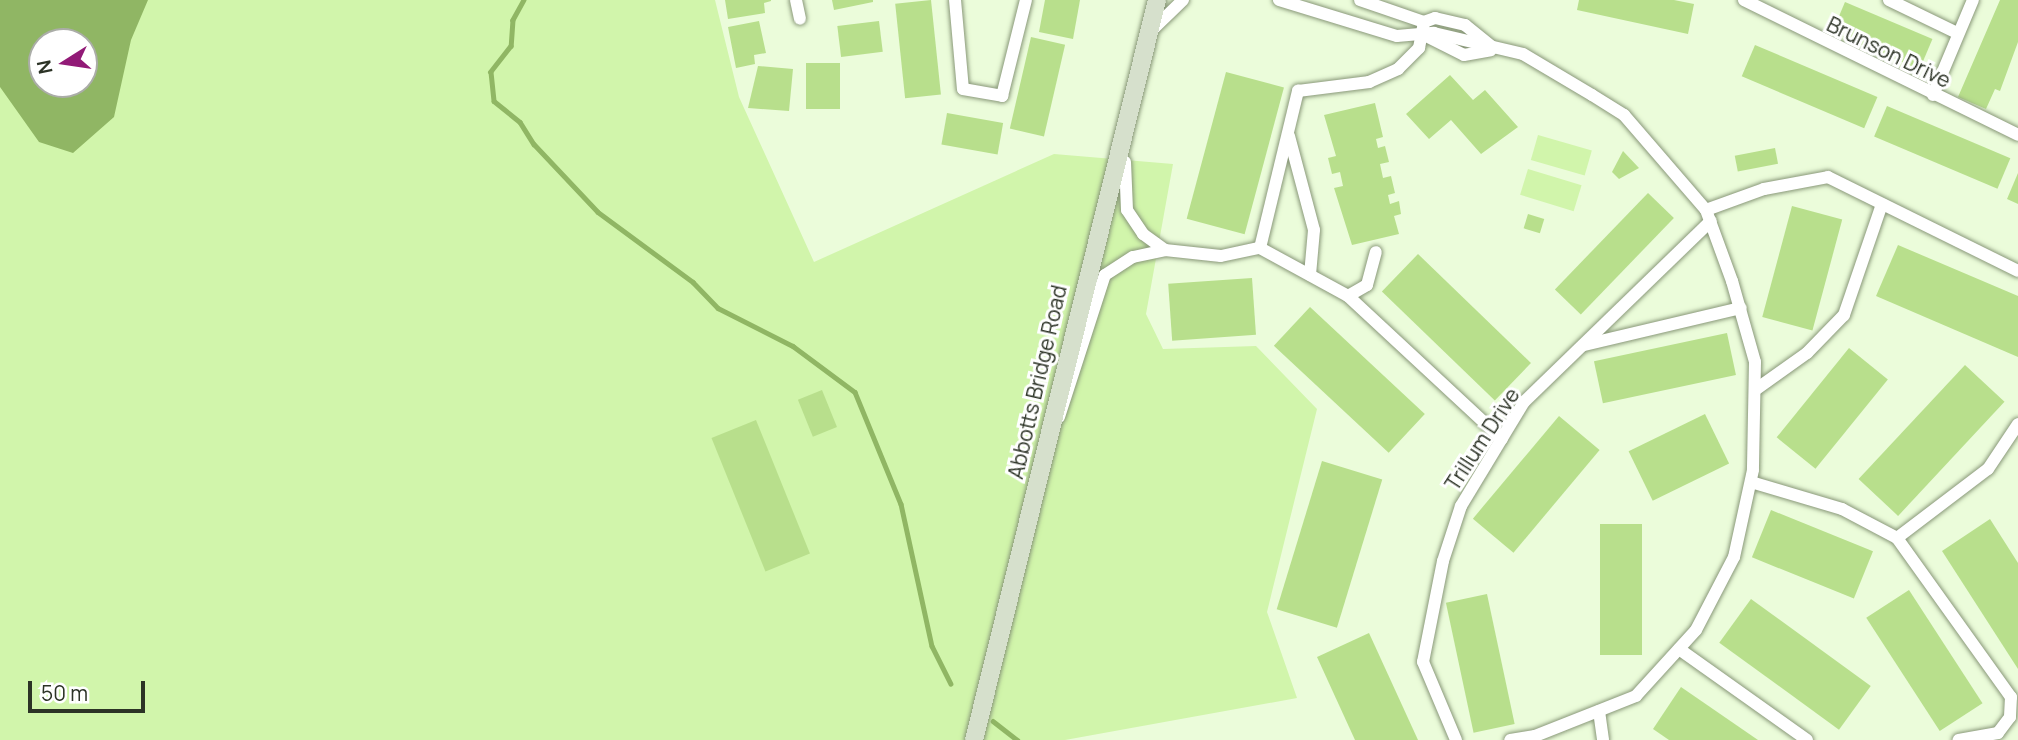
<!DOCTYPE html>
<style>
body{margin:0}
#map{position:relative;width:2018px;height:740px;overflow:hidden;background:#ebfcda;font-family:Manrope,sans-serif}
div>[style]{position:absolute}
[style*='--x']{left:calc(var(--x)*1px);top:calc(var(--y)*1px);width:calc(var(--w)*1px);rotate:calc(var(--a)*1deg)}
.green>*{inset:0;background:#d1f5ab;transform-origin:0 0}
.water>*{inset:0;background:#90b664}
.stream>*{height:4.5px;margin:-2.25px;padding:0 2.25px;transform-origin:2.25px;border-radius:2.25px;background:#90b664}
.building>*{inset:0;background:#b8df8c;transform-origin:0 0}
.roads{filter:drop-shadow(0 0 2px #899879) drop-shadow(0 0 2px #899879)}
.street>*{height:12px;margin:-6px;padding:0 6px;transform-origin:6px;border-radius:6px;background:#fff}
.secondary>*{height:18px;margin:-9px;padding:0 9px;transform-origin:9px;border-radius:9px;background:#d6e0cc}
span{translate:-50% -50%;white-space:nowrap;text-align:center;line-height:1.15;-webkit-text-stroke:6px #fff;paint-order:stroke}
.street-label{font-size:21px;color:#2c3326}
.north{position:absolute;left:28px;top:28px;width:70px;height:70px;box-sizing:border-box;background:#fff;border:2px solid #abada8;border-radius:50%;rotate:258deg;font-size:19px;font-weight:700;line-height:28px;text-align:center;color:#2c3326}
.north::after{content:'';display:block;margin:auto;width:24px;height:32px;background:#921a77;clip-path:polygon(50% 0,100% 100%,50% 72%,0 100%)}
.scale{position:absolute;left:28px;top:681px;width:117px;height:32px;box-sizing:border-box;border:4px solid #2c3326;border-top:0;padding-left:9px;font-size:21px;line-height:24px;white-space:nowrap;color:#2c3326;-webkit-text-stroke:5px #fff;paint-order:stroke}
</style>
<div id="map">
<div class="green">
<div style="clip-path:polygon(evenodd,0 0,715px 0,739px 97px,814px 262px,1054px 154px,1173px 164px,1146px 314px,1163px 349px,1256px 346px,1317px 409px,1267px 612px,1297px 698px,1065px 740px,0 740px,0 0,42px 42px,84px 42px,84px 84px,42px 84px,42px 42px)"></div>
<div style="left:1538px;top:135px;width:56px;height:26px;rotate:16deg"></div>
<div style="left:1528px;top:169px;width:56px;height:27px;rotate:17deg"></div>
</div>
<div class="water">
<div style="clip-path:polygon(evenodd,0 0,148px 0,131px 40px,114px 117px,73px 153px,39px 142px,0 87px,0 0,42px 42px,84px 42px,84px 84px,42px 84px,42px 42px)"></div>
</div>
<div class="stream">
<div style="--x:524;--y:0;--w:23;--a:119"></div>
<div style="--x:513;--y:20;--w:26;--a:94"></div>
<div style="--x:511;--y:46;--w:33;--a:128"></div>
<div style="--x:491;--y:72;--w:29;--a:84"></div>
<div style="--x:494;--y:101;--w:33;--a:39"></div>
<div style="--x:520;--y:122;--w:26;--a:58"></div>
<div style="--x:534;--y:144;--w:93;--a:46.7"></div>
<div style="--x:598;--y:212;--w:118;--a:36.4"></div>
<div style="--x:693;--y:282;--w:36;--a:46"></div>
<div style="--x:718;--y:308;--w:84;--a:26.9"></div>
<div style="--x:793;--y:346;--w:77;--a:36.6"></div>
<div style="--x:855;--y:392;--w:121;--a:67.7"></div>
<div style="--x:901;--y:504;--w:145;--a:77.7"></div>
<div style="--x:932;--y:646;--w:42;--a:63.4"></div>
<div style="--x:993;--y:721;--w:31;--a:38"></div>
</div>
<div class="building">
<div style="clip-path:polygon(725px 0,771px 0,771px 1px,764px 3px,765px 13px,728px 19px)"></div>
<div style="clip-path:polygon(832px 0,873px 0,873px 2px,834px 10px)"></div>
<div style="left:931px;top:0;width:95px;height:36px;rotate:84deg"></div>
<div style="clip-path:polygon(1045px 0,1080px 0,1073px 39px,1039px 32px)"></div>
<div style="clip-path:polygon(1579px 0,1674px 0,1694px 4px,1688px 34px,1577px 10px)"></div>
<div style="clip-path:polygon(2000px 0,2018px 0,2018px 42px,2000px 91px,1995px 89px,1986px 109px,1958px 97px)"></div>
<div style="left:1845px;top:2px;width:95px;height:33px;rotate:23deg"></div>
<div style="clip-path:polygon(759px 21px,766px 53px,754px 55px,755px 64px,736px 68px,728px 27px)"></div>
<div style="left:879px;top:21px;width:31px;height:42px;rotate:83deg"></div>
<div style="left:1031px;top:37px;width:35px;height:94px;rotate:13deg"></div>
<div style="left:1755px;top:45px;width:133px;height:34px;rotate:23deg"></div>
<div style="left:806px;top:63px;width:34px;height:46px"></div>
<div style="clip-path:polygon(758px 66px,793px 69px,789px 111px,748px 108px)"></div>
<div style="left:1226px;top:72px;width:60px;height:152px;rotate:15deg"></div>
<div style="clip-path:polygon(1450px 75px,1473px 100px,1485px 90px,1518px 127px,1481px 154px,1451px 120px,1429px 139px,1406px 114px)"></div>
<div style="clip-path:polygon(1375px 103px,1383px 137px,1376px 139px,1378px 148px,1385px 146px,1389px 162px,1380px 164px,1383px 178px,1391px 176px,1395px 193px,1388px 195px,1390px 204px,1399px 201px,1401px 214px,1394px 216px,1399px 234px,1352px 245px,1334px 188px,1343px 186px,1340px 172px,1332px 174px,1328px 158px,1336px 156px,1324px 115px)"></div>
<div style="left:1887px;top:106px;width:134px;height:33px;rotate:23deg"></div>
<div style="left:947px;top:113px;width:57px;height:32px;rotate:10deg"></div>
<div style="left:1775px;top:148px;width:16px;height:41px;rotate:79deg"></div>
<div style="clip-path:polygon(1623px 151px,1639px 168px,1619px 179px,1612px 172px)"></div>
<div style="clip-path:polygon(2018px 173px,2018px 204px,2007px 199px)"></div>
<div style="left:1648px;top:193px;width:36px;height:134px;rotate:44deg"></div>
<div style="left:1792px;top:206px;width:52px;height:115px;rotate:15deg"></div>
<div style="left:1528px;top:214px;width:17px;height:15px;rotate:17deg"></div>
<div style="clip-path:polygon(1898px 245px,2018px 296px,2018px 357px,1876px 296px)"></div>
<div style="left:1418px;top:254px;width:157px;height:52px;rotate:44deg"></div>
<div style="left:1252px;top:278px;width:57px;height:84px;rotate:86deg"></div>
<div style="left:1310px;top:307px;width:157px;height:53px;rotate:43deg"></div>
<div style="left:1727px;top:333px;width:43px;height:136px;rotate:78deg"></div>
<div style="left:1849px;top:348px;width:50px;height:115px;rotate:39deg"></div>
<div style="left:1965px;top:365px;width:54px;height:156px;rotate:43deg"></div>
<div style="left:822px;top:390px;width:40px;height:26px;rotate:68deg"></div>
<div style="left:1705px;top:414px;width:55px;height:85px;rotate:64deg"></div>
<div style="left:1559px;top:416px;width:53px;height:134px;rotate:40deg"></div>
<div style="left:756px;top:420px;width:144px;height:48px;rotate:68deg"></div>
<div style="left:1322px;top:461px;width:63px;height:155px;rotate:17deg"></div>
<div style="left:1771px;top:510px;width:110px;height:51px;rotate:22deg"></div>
<div style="clip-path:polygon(1990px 519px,2018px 563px,2018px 669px,1942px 551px)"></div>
<div style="left:1600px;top:524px;width:42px;height:131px"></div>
<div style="left:1909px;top:590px;width:135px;height:51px;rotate:57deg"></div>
<div style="left:1487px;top:594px;width:133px;height:42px;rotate:78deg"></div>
<div style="left:1751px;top:599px;width:148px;height:54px;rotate:36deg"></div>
<div style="clip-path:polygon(1369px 633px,1418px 740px,1355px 740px,1317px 657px)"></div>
<div style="clip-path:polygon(1681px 687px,1758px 740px,1669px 740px,1653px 729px)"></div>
</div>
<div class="roads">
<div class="street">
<div style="--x:796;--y:0;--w:19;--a:78"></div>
<div style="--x:955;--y:0;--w:89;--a:84.9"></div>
<div style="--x:963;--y:89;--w:40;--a:10"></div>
<div style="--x:1002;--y:96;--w:99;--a:-76"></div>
<div style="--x:1279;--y:0;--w:123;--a:17"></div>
<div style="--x:1397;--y:36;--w:37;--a:-5"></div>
<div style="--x:1434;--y:33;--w:91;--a:13.3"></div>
<div style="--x:1523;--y:54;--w:80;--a:30.7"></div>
<div style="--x:1592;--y:95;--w:38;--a:32"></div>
<div style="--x:1624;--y:115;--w:125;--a:49.2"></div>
<div style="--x:1706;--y:210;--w:76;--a:69.9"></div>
<div style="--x:1732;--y:281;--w:84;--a:74.1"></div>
<div style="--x:1755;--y:362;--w:108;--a:91.1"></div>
<div style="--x:1753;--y:470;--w:89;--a:102.3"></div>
<div style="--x:1734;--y:557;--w:82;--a:117.5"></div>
<div style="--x:1696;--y:630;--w:89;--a:132.3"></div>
<div style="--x:1636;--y:696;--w:109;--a:158.4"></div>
<div style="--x:1535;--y:736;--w:25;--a:171"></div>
<div style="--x:1360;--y:0;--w:68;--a:19"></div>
<div style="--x:1424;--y:22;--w:12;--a:-20"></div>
<div style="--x:1435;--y:18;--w:31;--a:13"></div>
<div style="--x:1465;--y:25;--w:35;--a:39"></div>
<div style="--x:1744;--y:0;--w:305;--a:26.2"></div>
<div style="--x:1889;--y:0;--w:76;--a:25.9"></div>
<div style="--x:1150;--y:32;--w:46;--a:-44.1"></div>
<div style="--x:1428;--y:37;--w:40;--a:26.6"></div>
<div style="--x:1464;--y:55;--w:27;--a:-10"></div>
<div style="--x:1933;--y:95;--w:103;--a:-67.2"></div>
<div style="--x:1289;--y:136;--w:97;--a:75.1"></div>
<div style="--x:1314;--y:230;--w:45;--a:95.1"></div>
<div style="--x:1125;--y:162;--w:48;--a:87.6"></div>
<div style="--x:1127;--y:210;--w:29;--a:56"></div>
<div style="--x:1143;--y:234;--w:27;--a:36"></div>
<div style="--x:1706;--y:210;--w:62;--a:-19.9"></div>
<div style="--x:1764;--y:189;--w:65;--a:-10.6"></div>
<div style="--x:1828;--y:177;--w:212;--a:26.3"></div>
<div style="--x:1260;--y:248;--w:100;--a:28.6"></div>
<div style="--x:1348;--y:296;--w:210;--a:42.9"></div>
<div style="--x:1348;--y:296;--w:22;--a:-30"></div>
<div style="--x:1367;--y:285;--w:34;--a:-75"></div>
<div style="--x:1584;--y:345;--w:161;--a:-13.3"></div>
<div style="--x:1755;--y:390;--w:64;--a:-35.4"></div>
<div style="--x:1807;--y:353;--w:53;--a:-45.8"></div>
<div style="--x:1844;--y:315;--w:117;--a:-71.1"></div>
<div style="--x:1059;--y:417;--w:149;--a:-72.1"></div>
<div style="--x:1105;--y:275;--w:33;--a:-33"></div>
<div style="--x:1133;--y:257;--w:33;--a:-12"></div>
<div style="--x:1165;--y:250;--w:56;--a:6.1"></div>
<div style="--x:1221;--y:256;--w:40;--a:-12"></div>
<div style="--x:1260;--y:248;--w:162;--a:-76.4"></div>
<div style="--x:1298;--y:91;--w:72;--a:-7.2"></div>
<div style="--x:1369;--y:82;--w:32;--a:-24"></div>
<div style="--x:1398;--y:69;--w:30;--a:-45"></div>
<div style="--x:1419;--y:48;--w:26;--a:-79"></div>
<div style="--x:1751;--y:482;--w:95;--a:16.5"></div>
<div style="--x:1842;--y:509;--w:62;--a:27.8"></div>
<div style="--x:1897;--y:538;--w:114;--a:-37.2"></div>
<div style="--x:1988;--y:469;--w:54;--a:-56.3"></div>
<div style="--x:1897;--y:538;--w:196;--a:54.4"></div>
<div style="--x:2011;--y:697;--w:20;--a:93"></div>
<div style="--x:2010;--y:717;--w:20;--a:127"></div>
<div style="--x:1998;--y:733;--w:40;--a:170"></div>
<div style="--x:1679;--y:649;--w:157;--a:35.4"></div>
<div style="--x:1599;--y:711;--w:29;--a:82"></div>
<div style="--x:1456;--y:740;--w:85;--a:-112.9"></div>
<div style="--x:1423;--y:662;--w:103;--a:-78.8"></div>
<div style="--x:1443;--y:561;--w:58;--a:-71.9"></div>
<div style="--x:1461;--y:506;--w:122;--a:-58.8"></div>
<div style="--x:1524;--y:402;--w:260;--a:-44.1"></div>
</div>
<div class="secondary">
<div style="--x:974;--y:740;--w:762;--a:-76.11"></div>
</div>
</div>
<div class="street-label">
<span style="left:1889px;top:52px;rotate:26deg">Brunson Drive</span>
<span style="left:1037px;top:382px;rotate:-77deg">Abbotts Bridge Road</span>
<span style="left:1482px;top:439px;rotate:-57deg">Trillum Drive</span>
</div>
<div class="north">N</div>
<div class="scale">50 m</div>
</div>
